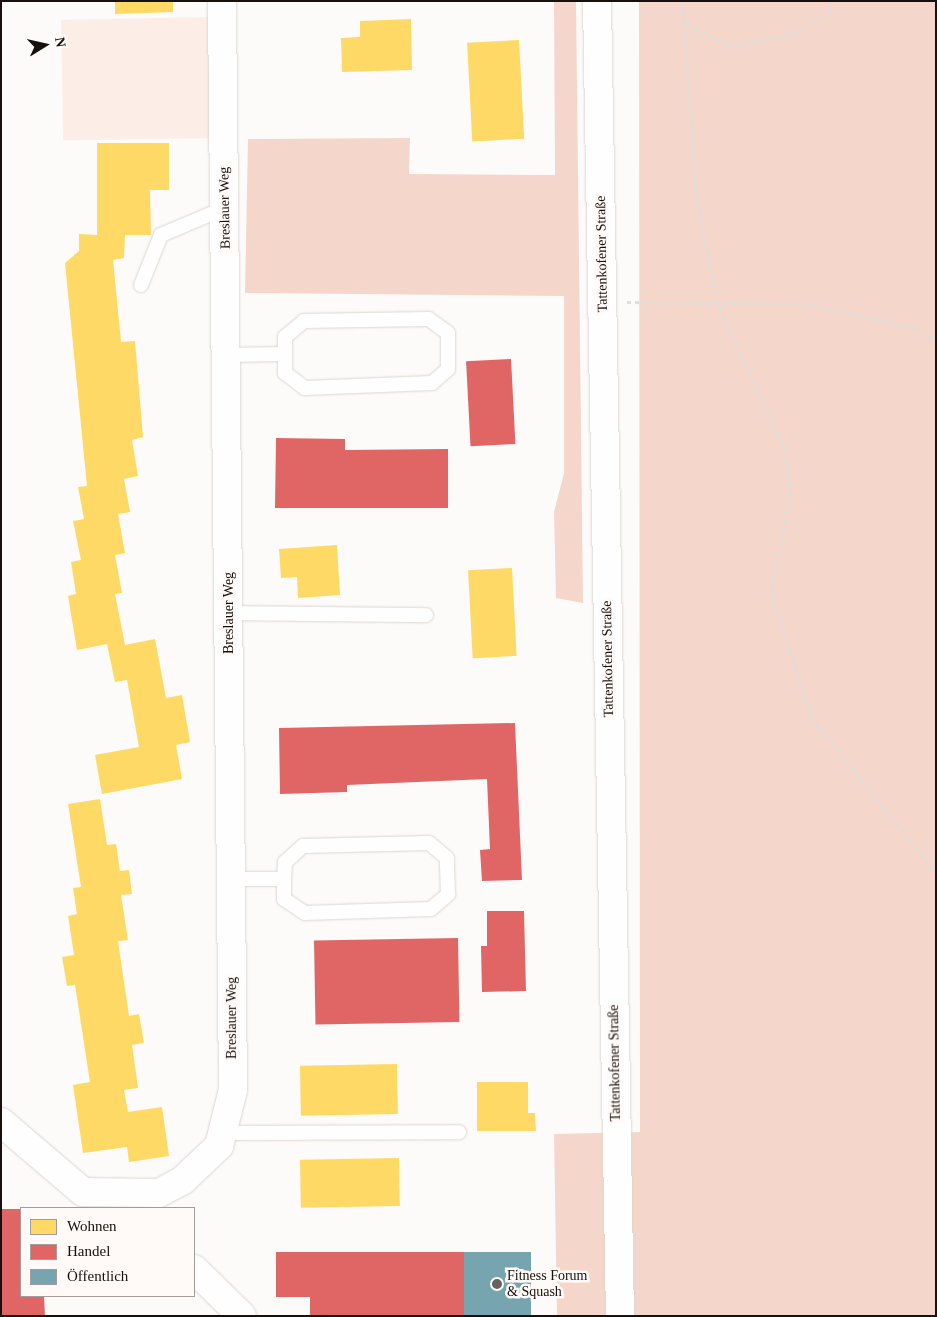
<!DOCTYPE html>
<meta charset="utf-8">
<style>
body{margin:0}
#map{position:relative;width:937px;height:1317px;overflow:hidden;background:#fdfbf9;font-family:Georgia,serif}
div>[style]{position:absolute}
[style*='--x']{left:calc(var(--x)*1px);top:calc(var(--y)*1px);width:calc(var(--w)*1px);rotate:calc(var(--a)*1deg)}
.green>*{inset:0;background:#fceee6;transform-origin:0 0}
.forest>*{inset:0;background:#f4d7ca}
.homes>*{inset:0;background:#ffd966;transform-origin:0 0}
.shops>*{inset:0;background:#e06666;transform-origin:0 0}
.public>*{inset:0;background:#76a5af;transform-origin:0 0}
.path>*{height:3px;margin-top:-1.5px;transform-origin:0;background:repeating-linear-gradient(90deg,#dedddc 0 4px,transparent 0 8px)}
.roads{filter:drop-shadow(0 0 1px #dbd6d2) drop-shadow(0 0 1px #dbd6d2)}
.service>*{height:14px;margin:-7px;padding:0 7px;transform-origin:7px;border-radius:7px;background:#fffefe}
.minor>*{height:28px;margin:-14px;padding:0 14px;transform-origin:14px;border-radius:14px;background:#fffefe}
.secondary>*{height:28px;margin:-14px;padding:0 14px;transform-origin:14px;border-radius:14px;background:#fffefe}
.dots>*{width:14px;height:14px;translate:-50% -50%;box-sizing:border-box;border:2px solid #fffaf7;border-radius:50%}
span{translate:-50% -50%;white-space:nowrap;text-align:center;line-height:1.15;-webkit-text-stroke:5px #fffaf7;paint-order:stroke}
.street-label{font-size:14px;color:#18100c}
.poi-label{font-size:14px;color:#18100c}
.left{translate:0 -50%;text-align:left}
.frame{position:absolute;inset:0;border:2px solid #18100c;pointer-events:none}
.legend{position:absolute;left:20px;top:1207px;width:175px;height:90px;box-sizing:border-box;background:#fffaf7;border:1px solid #a39c99;margin:0;padding:6px 9px;list-style:none;font-size:15px;color:#18100c}
.legend li{display:flex;align-items:center;gap:10px;height:25px}
.legend b{width:25px;border:1px solid #a39c99}
.north{position:absolute;left:20px;top:20px;width:50px;height:50px;-webkit-text-stroke:4px #fffaf7;paint-order:stroke;rotate:80deg;font-size:14px;font-weight:700;line-height:20px;text-align:center;color:#18100c}
.north::after{content:'';display:block;margin:auto;width:18px;height:22px;background:#18100c;clip-path:polygon(50% 0,100% 100%,50% 72%,0 100%)}
</style>
<div id="map">
<div class="green">
<div style="left:212px;top:17px;width:121px;height:151px;rotate:89deg"></div>
</div>
<div class="forest">
<div style="clip-path:polygon(554px 1px,576px 1px,583px 603px,556px 598px,554px 512px,564px 473px,564px 296px,245px 293px,248px 139px,410px 138px,409px 174px,555px 175px)"></div>
<div style="clip-path:polygon(639px 1px,936px 1px,936px 1316px,557px 1316px,554px 1134px,640px 1132px)"></div>
</div>
<div class="homes">
<div style="clip-path:polygon(115px 1px,173px 1px,173px 12px,115px 14px)"></div>
<div style="clip-path:polygon(411px 19px,412px 70px,342px 72px,341px 38px,360px 37px,360px 21px)"></div>
<div style="left:519px;top:40px;width:99px;height:52px;rotate:87deg"></div>
<div style="clip-path:polygon(97px 143px,169px 143px,169px 190px,150px 190px,151px 235px,125px 235px,124px 258px,113px 260px,121px 342px,135px 341px,143px 437px,132px 440px,138px 476px,124px 479px,130px 512px,118px 514px,125px 553px,115px 555px,122px 593px,115px 594px,125px 645px,155px 639px,166px 698px,182px 695px,190px 742px,176px 745px,182px 779px,102px 794px,95px 755px,139px 747px,127px 680px,115px 682px,107px 644px,77px 650px,68px 596px,76px 594px,71px 562px,81px 560px,73px 521px,84px 519px,78px 487px,87px 486px,65px 263px,79px 251px,79px 234px,97px 235px)"></div>
<div style="clip-path:polygon(337px 545px,340px 595px,298px 598px,297px 577px,281px 578px,279px 549px)"></div>
<div style="left:512px;top:568px;width:88px;height:44px;rotate:87deg"></div>
<div style="clip-path:polygon(100px 799px,107px 845px,116px 844px,120px 871px,129px 870px,132px 894px,121px 895px,128px 940px,118px 941px,129px 1016px,139px 1014px,144px 1043px,132px 1045px,138px 1088px,124px 1090px,128px 1112px,162px 1107px,169px 1156px,129px 1162px,127px 1147px,83px 1153px,73px 1085px,90px 1082px,75px 985px,67px 986px,62px 957px,74px 955px,68px 916px,77px 914px,73px 888px,81px 887px,68px 804px)"></div>
<div style="left:397px;top:1064px;width:50px;height:97px;rotate:89deg"></div>
<div style="clip-path:polygon(477px 1082px,528px 1082px,528px 1113px,535px 1113px,536px 1131px,477px 1131px)"></div>
<div style="left:399px;top:1158px;width:48px;height:99px;rotate:89deg"></div>
</div>
<div class="shops">
<div style="left:511px;top:359px;width:85px;height:45px;rotate:87deg"></div>
<div style="clip-path:polygon(276px 438px,345px 439px,345px 450px,448px 449px,448px 508px,275px 508px)"></div>
<div style="clip-path:polygon(515px 723px,522px 880px,482px 881px,480px 850px,490px 849px,487px 779px,347px 785px,347px 792px,280px 794px,279px 728px)"></div>
<div style="clip-path:polygon(487px 911px,524px 911px,526px 991px,482px 992px,481px 946px,487px 946px)"></div>
<div style="left:458px;top:938px;width:84px;height:144px;rotate:89deg"></div>
<div style="clip-path:polygon(1px 1209px,21px 1209px,21px 1296px,44px 1296px,45px 1316px,1px 1316px)"></div>
<div style="clip-path:polygon(276px 1252px,464px 1252px,464px 1316px,310px 1316px,310px 1297px,276px 1297px)"></div>
</div>
<div class="public">
<div style="left:464px;top:1252px;width:67px;height:64px"></div>
</div>
<div class="path">
<div style="--x:683;--y:1;--w:188;--a:86"></div>
<div style="--x:696;--y:189;--w:113;--a:79.8"></div>
<div style="--x:716;--y:300;--w:167;--a:65.3"></div>
<div style="--x:786;--y:452;--w:44;--a:83.5"></div>
<div style="--x:791;--y:496;--w:96;--a:102"></div>
<div style="--x:771;--y:590;--w:133;--a:72.5"></div>
<div style="--x:811;--y:717;--w:200;--a:51.3"></div>
<div style="--x:681;--y:21;--w:55;--a:27"></div>
<div style="--x:730;--y:46;--w:65;--a:-10.6"></div>
<div style="--x:794;--y:34;--w:43;--a:-32.6"></div>
<div style="--x:830;--y:11;--w:10;--a:-90"></div>
<div style="--x:627;--y:302;--w:184;--a:0.6"></div>
<div style="--x:811;--y:304;--w:106;--a:13.1"></div>
<div style="--x:914;--y:328;--w:26;--a:31"></div>
</div>
<div class="roads">
<div class="service">
<div style="--x:141;--y:285;--w:54;--a:-68.2"></div>
<div style="--x:161;--y:235;--w:69;--a:-22.9"></div>
<div style="--x:227;--y:355;--w:58;--a:-1"></div>
<div style="--x:285;--y:354;--w:19;--a:90"></div>
<div style="--x:285;--y:373;--w:25;--a:37"></div>
<div style="--x:305;--y:388;--w:127;--a:-2.3"></div>
<div style="--x:432;--y:383;--w:21;--a:-41"></div>
<div style="--x:448;--y:369;--w:36;--a:-90"></div>
<div style="--x:448;--y:333;--w:24;--a:-144"></div>
<div style="--x:429;--y:319;--w:125;--a:179.1"></div>
<div style="--x:304;--y:321;--w:25;--a:140"></div>
<div style="--x:285;--y:337;--w:17;--a:90"></div>
<div style="--x:229;--y:613;--w:197;--a:0.6"></div>
<div style="--x:231;--y:879;--w:53;--a:0"></div>
<div style="--x:284;--y:879;--w:20;--a:90"></div>
<div style="--x:284;--y:899;--w:25;--a:34"></div>
<div style="--x:305;--y:913;--w:126;--a:-1.8"></div>
<div style="--x:431;--y:909;--w:23;--a:-41"></div>
<div style="--x:448;--y:894;--w:36;--a:-92"></div>
<div style="--x:447;--y:858;--w:23;--a:-140"></div>
<div style="--x:429;--y:843;--w:126;--a:178.6"></div>
<div style="--x:303;--y:846;--w:24;--a:138"></div>
<div style="--x:285;--y:862;--w:17;--a:93"></div>
<div style="--x:223;--y:1133;--w:236;--a:-0.2"></div>
</div>
<div class="minor">
<div style="--x:1;--y:1122;--w:108;--a:40.5"></div>
<div style="--x:83;--y:1192;--w:76;--a:0.8"></div>
<div style="--x:159;--y:1193;--w:27;--a:-28"></div>
<div style="--x:183;--y:1180;--w:50;--a:-43.4"></div>
<div style="--x:219;--y:1146;--w:58;--a:-76"></div>
<div style="--x:233;--y:1090;--w:1089;--a:-90.58"></div>
<div style="--x:194;--y:1269;--w:67;--a:44.4"></div>
</div>
<div class="secondary">
<div style="--x:597;--y:1;--w:1315;--a:89"></div>
</div>
</div>
<div class="dots">
<div style="left:497px;top:1284px;background:#68625f"></div>
</div>
<div class="street-label">
<span style="left:225px;top:208px;rotate:-91deg">Breslauer Weg</span>
<span style="left:602px;top:254px;rotate:-91deg">Tattenkofener Straße</span>
<span style="left:229px;top:613px;rotate:-90deg">Breslauer Weg</span>
<span style="left:608px;top:659px;rotate:-91deg">Tattenkofener Straße</span>
<span style="left:232px;top:1018px;rotate:-90deg">Breslauer Weg</span>
<span style="left:615px;top:1063px;rotate:-91deg">Tattenkofener Straße</span>
</div>
<div class="poi-label">
<span class="left" style="left:507px;top:1284px">Fitness Forum<br>&amp; Squash</span>
</div>
<div class="frame"></div>
<ul class="legend">
<li><b style="height:14px;background:#ffd966"></b>Wohnen</li>
<li><b style="height:14px;background:#e06666"></b>Handel</li>
<li><b style="height:14px;background:#76a5af"></b>Öffentlich</li>
</ul>
<div class="north">N</div>
</div>
